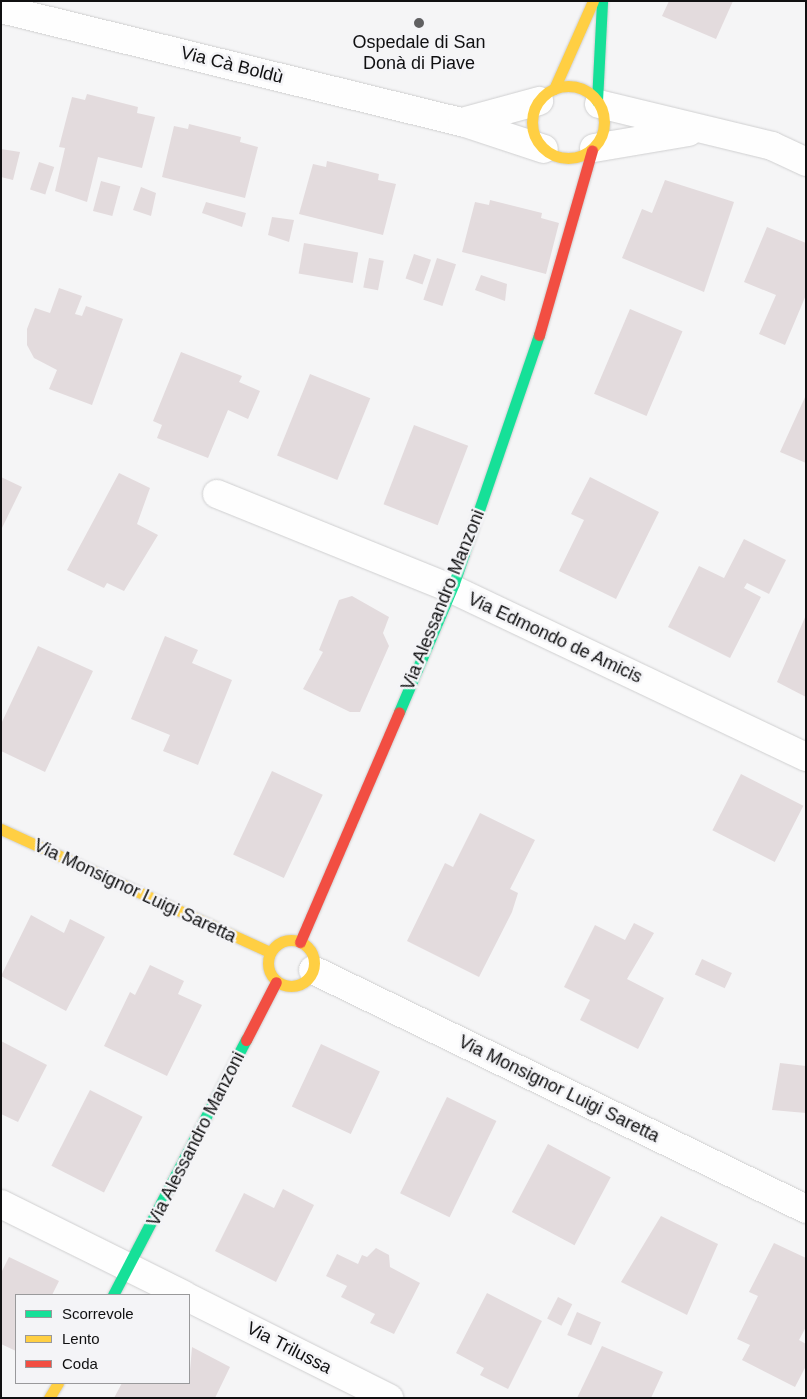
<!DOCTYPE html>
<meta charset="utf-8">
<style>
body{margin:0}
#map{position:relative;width:807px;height:1399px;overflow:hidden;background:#f5f5f6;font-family:Arial,sans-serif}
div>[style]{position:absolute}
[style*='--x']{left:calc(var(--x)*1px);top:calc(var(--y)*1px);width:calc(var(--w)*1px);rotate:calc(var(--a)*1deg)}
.building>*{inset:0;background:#e3dbdd;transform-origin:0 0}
.roads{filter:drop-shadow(0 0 1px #cfcfd0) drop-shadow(0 0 1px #cfcfd0)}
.street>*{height:28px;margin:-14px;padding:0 14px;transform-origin:14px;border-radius:14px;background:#fefefe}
.fast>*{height:11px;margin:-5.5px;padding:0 5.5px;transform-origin:5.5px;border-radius:5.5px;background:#16e098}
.slow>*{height:11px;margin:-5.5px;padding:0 5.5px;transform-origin:5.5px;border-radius:5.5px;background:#ffcf43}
.slow>.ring{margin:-5.5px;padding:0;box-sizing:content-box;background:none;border:11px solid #ffcf43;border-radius:50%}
.jam>*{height:11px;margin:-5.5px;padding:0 5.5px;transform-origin:5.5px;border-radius:5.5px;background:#f24e42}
.dots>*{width:14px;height:14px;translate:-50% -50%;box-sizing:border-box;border:2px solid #f4f4f7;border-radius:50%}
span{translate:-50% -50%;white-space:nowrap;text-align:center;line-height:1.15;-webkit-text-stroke:5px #f4f4f7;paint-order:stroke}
.poi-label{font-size:18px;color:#101011}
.street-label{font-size:18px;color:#101011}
.frame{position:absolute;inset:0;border:2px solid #101011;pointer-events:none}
.legend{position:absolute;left:15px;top:1294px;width:175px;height:90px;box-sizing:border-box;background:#f4f4f7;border:1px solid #99999b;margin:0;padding:6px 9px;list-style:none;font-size:15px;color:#101011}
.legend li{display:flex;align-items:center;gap:10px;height:25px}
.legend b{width:25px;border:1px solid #99999b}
</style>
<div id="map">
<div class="building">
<div style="clip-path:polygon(669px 1px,733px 1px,716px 39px,662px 16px)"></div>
<div style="clip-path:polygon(87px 94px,138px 107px,137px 113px,155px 117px,142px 168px,98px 157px,87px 202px,55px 191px,65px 148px,59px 147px,72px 97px,85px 100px)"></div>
<div style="clip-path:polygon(189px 124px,241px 137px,240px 142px,258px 147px,245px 198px,162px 177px,174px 126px,188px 129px)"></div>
<div style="clip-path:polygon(1px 149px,20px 152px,13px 180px,1px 177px)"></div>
<div style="clip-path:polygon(327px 161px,379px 174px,378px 180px,396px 184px,383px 235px,299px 214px,313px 164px,326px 167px)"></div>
<div style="left:39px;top:162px;width:16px;height:29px;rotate:18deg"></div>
<div style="clip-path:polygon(665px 180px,734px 202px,704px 292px,622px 258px,642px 209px,652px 213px)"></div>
<div style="left:101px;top:181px;width:20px;height:31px;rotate:15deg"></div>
<div style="clip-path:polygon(141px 187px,156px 193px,151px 216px,133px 210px)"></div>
<div style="clip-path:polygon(490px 200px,542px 213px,541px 218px,559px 223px,546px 274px,462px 252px,475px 202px,489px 205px)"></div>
<div style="clip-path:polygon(206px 202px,246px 213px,242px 227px,202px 213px)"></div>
<div style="clip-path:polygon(272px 217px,294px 220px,289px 242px,268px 235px)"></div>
<div style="clip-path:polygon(767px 227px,806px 243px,806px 295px,785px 345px,759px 334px,776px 295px,744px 282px)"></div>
<div style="left:304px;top:243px;width:55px;height:31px;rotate:10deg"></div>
<div style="left:414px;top:254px;width:18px;height:26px;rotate:19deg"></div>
<div style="left:369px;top:258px;width:15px;height:30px;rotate:11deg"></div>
<div style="left:437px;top:258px;width:20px;height:44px;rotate:18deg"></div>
<div style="clip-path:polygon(481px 275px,507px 284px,505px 301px,475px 290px)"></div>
<div style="clip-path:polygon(59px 288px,82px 296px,75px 314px,82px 316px,86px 306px,123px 319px,92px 405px,49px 389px,57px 370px,34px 358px,27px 345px,27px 329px,35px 308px,50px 313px)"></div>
<div style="left:630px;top:309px;width:57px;height:92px;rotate:23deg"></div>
<div style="clip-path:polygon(181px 352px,242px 376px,239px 382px,260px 391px,248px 419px,228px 410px,208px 458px,157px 438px,162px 425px,153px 421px)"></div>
<div style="left:310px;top:374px;width:65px;height:88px;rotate:22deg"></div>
<div style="clip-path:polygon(806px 395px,806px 463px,780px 452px)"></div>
<div style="left:414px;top:425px;width:58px;height:85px;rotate:21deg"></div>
<div style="clip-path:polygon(119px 473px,150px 488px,137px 524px,158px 535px,124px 591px,107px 583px,104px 588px,67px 570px)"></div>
<div style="clip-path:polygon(1px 477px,22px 487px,1px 530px)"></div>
<div style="clip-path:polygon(590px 477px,659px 512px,616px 599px,559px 571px,584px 520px,571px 514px)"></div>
<div style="clip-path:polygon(744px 539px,786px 560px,769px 594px,747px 583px,744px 588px,761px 597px,730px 658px,668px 627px,699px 566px,724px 578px)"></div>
<div style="clip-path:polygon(352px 596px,389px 617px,383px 633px,389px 646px,360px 712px,350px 712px,303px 689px,323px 652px,319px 650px,339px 600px)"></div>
<div style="clip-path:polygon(806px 615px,806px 697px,777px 682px)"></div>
<div style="clip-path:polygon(165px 636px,198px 650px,192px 663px,232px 680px,198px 765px,163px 751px,170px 735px,131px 719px)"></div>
<div style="clip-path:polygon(38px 646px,93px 671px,45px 772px,1px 751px,1px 724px)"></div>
<div style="left:272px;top:771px;width:56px;height:92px;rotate:25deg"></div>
<div style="left:741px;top:774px;width:70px;height:63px;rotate:27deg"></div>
<div style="clip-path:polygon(480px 813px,535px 840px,510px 889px,518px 893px,512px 912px,479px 977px,407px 941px,445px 863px,453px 867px)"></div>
<div style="clip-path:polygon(31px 915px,64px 933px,70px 919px,105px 937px,66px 1011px,1px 976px)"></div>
<div style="clip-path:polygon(634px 923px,654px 933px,627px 979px,664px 998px,638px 1049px,580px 1020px,590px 1000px,564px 987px,595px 925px,625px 940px)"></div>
<div style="left:702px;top:959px;width:33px;height:17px;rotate:25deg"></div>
<div style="clip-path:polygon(150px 965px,184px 981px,178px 994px,202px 1005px,167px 1076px,104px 1046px,130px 992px,135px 995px)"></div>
<div style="clip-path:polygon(1px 1041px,47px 1065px,18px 1122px,1px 1114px)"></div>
<div style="left:321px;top:1044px;width:65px;height:69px;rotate:25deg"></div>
<div style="clip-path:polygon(780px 1063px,806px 1066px,806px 1113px,772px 1110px)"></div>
<div style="left:90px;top:1090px;width:59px;height:85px;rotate:27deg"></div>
<div style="left:447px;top:1097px;width:55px;height:107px;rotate:26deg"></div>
<div style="left:548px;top:1144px;width:71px;height:77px;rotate:28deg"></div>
<div style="clip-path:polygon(283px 1189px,314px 1205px,276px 1282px,215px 1251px,244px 1193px,274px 1208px)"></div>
<div style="clip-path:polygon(661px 1216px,718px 1244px,687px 1315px,621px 1282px)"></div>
<div style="clip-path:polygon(774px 1243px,806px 1258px,806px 1327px,799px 1340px,806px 1344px,806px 1366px,795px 1387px,742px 1360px,750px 1345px,737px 1339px,758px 1296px,749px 1292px)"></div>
<div style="clip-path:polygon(376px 1248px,389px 1255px,390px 1267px,420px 1283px,394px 1334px,370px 1323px,375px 1314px,341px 1297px,347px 1286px,326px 1276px,337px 1254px,358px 1264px,362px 1255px,367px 1257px)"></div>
<div style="clip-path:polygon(9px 1257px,59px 1281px,52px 1295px,16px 1295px,16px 1351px,1px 1344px,1px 1273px)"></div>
<div style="clip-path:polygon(487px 1293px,542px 1321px,508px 1389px,480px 1375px,484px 1368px,456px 1353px)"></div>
<div style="left:558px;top:1297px;width:16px;height:24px;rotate:27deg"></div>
<div style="left:577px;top:1312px;width:26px;height:25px;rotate:23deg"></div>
<div style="clip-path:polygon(602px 1346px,663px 1372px,651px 1398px,577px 1398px)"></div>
<div style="clip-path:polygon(192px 1347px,230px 1367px,215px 1398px,114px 1398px,122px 1383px,189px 1383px)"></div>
</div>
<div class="roads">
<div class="street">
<div style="--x:1;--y:9;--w:475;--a:13.8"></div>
<div style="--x:462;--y:122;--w:86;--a:18.2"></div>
<div style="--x:599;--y:104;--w:178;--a:13.6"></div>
<div style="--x:772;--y:146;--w:38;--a:25"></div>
<div style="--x:462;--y:122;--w:80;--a:-15.3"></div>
<div style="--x:594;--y:148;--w:96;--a:-9.6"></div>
<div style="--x:217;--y:494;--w:253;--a:22"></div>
<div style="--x:452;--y:589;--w:392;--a:25.4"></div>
<div style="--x:313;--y:970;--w:548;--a:25.86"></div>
<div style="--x:1;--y:1204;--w:204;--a:26.4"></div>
<div style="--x:189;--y:1298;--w:224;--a:26.6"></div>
</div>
<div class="fast">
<div style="--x:597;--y:101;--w:100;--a:-87.1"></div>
<div style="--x:399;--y:712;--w:140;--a:-66.9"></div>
<div style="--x:454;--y:583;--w:262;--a:-71.1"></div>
<div style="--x:113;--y:1295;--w:288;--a:-62.5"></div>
</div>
<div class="slow">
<div class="ring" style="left:532px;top:86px;width:61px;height:61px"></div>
<div style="--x:554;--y:89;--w:96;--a:-66.1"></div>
<div style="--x:1;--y:829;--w:296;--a:24.6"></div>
<div class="ring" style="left:268px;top:940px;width:35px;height:35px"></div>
<div style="--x:49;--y:1398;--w:17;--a:-59"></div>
</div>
<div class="jam">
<div style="--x:539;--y:335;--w:192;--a:-74"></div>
<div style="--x:300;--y:942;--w:250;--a:-66.7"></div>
<div style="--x:246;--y:1040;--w:65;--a:-62.7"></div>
</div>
</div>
<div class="dots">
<div style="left:419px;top:23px;background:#606061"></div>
</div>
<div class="poi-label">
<span style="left:419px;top:53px">Ospedale di San<br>Donà di Piave</span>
</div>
<div class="street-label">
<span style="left:232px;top:65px;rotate:14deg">Via Cà Boldù</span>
<span style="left:443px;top:600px;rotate:-68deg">Via Alessandro Manzoni</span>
<span style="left:555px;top:638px;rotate:25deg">Via Edmondo de Amicis</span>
<span style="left:135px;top:891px;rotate:25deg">Via Monsignor Luigi Saretta</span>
<span style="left:559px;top:1089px;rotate:26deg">Via Monsignor Luigi Saretta</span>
<span style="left:196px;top:1139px;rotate:-63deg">Via Alessandro Manzoni</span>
<span style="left:289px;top:1348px;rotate:27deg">Via Trilussa</span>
</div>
<div class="frame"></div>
<ul class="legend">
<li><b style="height:6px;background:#16e098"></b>Scorrevole</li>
<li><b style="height:6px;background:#ffcf43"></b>Lento</li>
<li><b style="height:6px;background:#f24e42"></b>Coda</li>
</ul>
</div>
